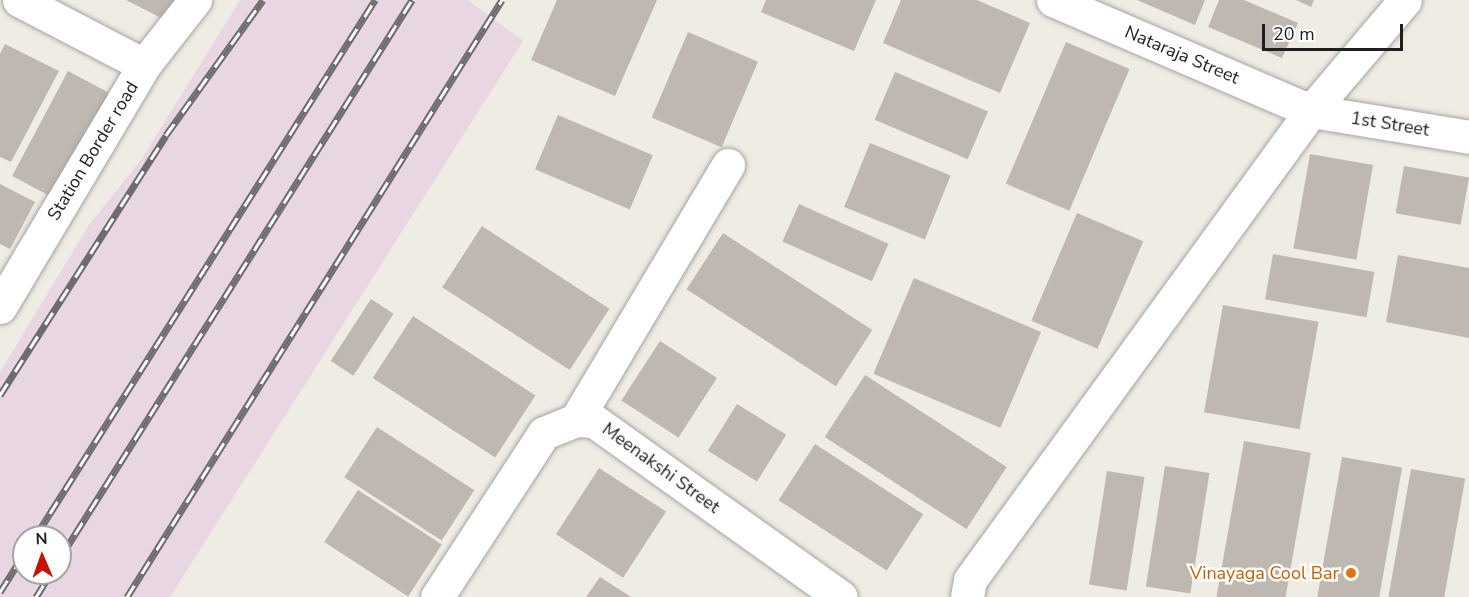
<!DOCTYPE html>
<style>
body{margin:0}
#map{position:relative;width:1469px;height:597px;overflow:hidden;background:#efece4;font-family:"Nunito Sans",sans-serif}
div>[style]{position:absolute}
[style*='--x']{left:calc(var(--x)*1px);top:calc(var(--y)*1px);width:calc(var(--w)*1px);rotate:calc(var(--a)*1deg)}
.industrial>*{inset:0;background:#e8d6e3}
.building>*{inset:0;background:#bfb8b0;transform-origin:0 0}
.roads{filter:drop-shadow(0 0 2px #a5a5a5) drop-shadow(0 0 2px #a5a5a5)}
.minor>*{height:33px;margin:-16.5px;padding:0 16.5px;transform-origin:16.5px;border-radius:16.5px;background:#fff}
.rail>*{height:7px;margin-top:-3.5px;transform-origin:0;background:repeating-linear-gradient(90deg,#fff 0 14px,#6c6c6c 0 28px);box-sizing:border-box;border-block:2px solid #6c6c6c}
.dots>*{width:16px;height:16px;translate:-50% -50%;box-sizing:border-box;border:3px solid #fff;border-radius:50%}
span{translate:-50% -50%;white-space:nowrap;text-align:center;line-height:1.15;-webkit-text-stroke:5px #fff;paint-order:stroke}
.street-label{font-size:18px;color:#1e1e1e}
.food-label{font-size:18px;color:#c56008}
.right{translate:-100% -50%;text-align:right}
.north{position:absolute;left:12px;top:525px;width:60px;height:60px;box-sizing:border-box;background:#fff;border:2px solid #a5a5a5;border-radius:50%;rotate:358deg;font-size:16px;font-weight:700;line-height:24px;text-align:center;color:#1e1e1e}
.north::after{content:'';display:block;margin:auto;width:21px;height:27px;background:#ca1101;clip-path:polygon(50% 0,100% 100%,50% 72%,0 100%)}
.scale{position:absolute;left:1262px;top:24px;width:141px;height:27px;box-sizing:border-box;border:3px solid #1e1e1e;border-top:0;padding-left:8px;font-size:18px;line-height:21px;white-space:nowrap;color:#1e1e1e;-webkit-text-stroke:4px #fff;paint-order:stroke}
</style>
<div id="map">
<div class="industrial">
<div style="clip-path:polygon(evenodd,240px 0,468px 0,523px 41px,170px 597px,0 597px,0 372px,89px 225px,141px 160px,240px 0,24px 537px,60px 537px,60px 573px,24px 573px,24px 537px)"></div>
</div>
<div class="building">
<div style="clip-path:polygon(126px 0,182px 0,171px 23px)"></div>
<div style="clip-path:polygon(557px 0,657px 0,615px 96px,531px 60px)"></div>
<div style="clip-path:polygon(766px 0,876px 0,854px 51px,761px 12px)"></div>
<div style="clip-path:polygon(901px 0,977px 0,1030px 23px,1000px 93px,883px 43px)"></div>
<div style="clip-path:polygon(1137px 0,1205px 0,1195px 25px)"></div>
<div style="clip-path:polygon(1219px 0,1244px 0,1298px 23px,1282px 58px,1208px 27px)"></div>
<div style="clip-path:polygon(1296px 0,1314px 0,1311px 7px)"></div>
<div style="left:688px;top:32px;width:76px;height:93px;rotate:23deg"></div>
<div style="left:1066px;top:42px;width:69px;height:154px;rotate:23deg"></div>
<div style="clip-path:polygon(5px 44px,59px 71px,11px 162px,0 157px,0 54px)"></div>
<div style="left:68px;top:71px;width:50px;height:119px;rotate:28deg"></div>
<div style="left:895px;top:72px;width:101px;height:52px;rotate:23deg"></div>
<div style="left:558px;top:115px;width:103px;height:59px;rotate:23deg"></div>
<div style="left:870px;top:143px;width:87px;height:69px;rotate:22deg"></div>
<div style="left:1310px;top:154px;width:64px;height:96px;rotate:10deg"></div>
<div style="left:1404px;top:166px;width:66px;height:48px;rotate:10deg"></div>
<div style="clip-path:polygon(0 184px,35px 202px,10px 249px,0 244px)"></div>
<div style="left:799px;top:204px;width:98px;height:41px;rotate:24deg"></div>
<div style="left:1077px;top:213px;width:72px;height:117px;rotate:23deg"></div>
<div style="left:482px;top:226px;width:152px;height:73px;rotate:33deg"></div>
<div style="left:723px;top:233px;width:178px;height:67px;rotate:33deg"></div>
<div style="left:1273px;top:254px;width:103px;height:46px;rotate:10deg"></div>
<div style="clip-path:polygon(1398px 255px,1469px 268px,1469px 338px,1386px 322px)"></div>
<div style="left:914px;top:278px;width:138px;height:104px;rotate:23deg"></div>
<div style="left:371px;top:299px;width:27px;height:74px;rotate:33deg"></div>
<div style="left:1223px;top:305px;width:97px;height:109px;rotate:10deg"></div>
<div style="left:413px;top:316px;width:146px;height:74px;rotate:33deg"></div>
<div style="left:660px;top:341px;width:68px;height:71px;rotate:33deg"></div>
<div style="left:865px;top:375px;width:169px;height:74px;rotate:33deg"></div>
<div style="left:737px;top:404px;width:58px;height:55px;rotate:32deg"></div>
<div style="left:377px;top:427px;width:116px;height:60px;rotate:33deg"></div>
<div style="left:1244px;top:441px;width:68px;height:159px;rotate:10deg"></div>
<div style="left:815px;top:444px;width:129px;height:67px;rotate:33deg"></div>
<div style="left:1342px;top:457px;width:61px;height:142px;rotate:10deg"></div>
<div style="left:1165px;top:466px;width:45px;height:122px;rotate:9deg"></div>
<div style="left:599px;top:468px;width:80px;height:79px;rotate:33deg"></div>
<div style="left:1411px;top:469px;width:55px;height:130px;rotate:10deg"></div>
<div style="left:1107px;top:471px;width:38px;height:115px;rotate:9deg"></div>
<div style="left:358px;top:490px;width:100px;height:62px;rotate:33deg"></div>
<div style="clip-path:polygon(600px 577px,631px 597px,586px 597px)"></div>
</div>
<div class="roads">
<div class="minor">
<div style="--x:19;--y:0;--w:141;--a:27.5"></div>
<div style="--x:1053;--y:0;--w:281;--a:23.3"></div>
<div style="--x:1311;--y:111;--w:160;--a:9.3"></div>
<div style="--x:0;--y:307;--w:282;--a:-59.2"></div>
<div style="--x:144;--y:65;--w:83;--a:-51.9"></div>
<div style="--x:576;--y:420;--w:297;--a:-59.2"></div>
<div style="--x:437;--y:597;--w:196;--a:-56.9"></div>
<div style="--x:544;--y:433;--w:35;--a:-22"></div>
<div style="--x:576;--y:420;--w:18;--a:3"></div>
<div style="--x:594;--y:421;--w:303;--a:35.5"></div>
<div style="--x:967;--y:597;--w:17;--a:-80"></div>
<div style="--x:970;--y:580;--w:580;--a:-53.98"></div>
<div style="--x:1311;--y:111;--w:145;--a:-49.7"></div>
</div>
</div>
<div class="rail">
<div style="--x:0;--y:395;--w:308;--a:-57.4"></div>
<div style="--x:166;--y:135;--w:166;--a:-54.3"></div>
<div style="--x:35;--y:537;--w:636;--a:-57.66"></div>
<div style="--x:60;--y:558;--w:660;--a:-57.76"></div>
<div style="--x:0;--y:592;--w:45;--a:-57.7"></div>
<div style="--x:36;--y:597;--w:28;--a:-58"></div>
<div style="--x:127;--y:597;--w:705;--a:-57.87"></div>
</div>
<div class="dots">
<div style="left:1351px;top:573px;background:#e8710a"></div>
</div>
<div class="street-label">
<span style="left:1182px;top:55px;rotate:23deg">Nataraja Street</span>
<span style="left:1390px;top:124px;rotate:9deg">1st Street</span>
<span style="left:93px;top:151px;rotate:-59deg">Station Border road</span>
<span style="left:661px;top:468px;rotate:36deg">Meenakshi Street</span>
</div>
<div class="food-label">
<span class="right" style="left:1339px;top:573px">Vinayaga Cool Bar</span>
</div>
<div class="north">N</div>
<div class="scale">20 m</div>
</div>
